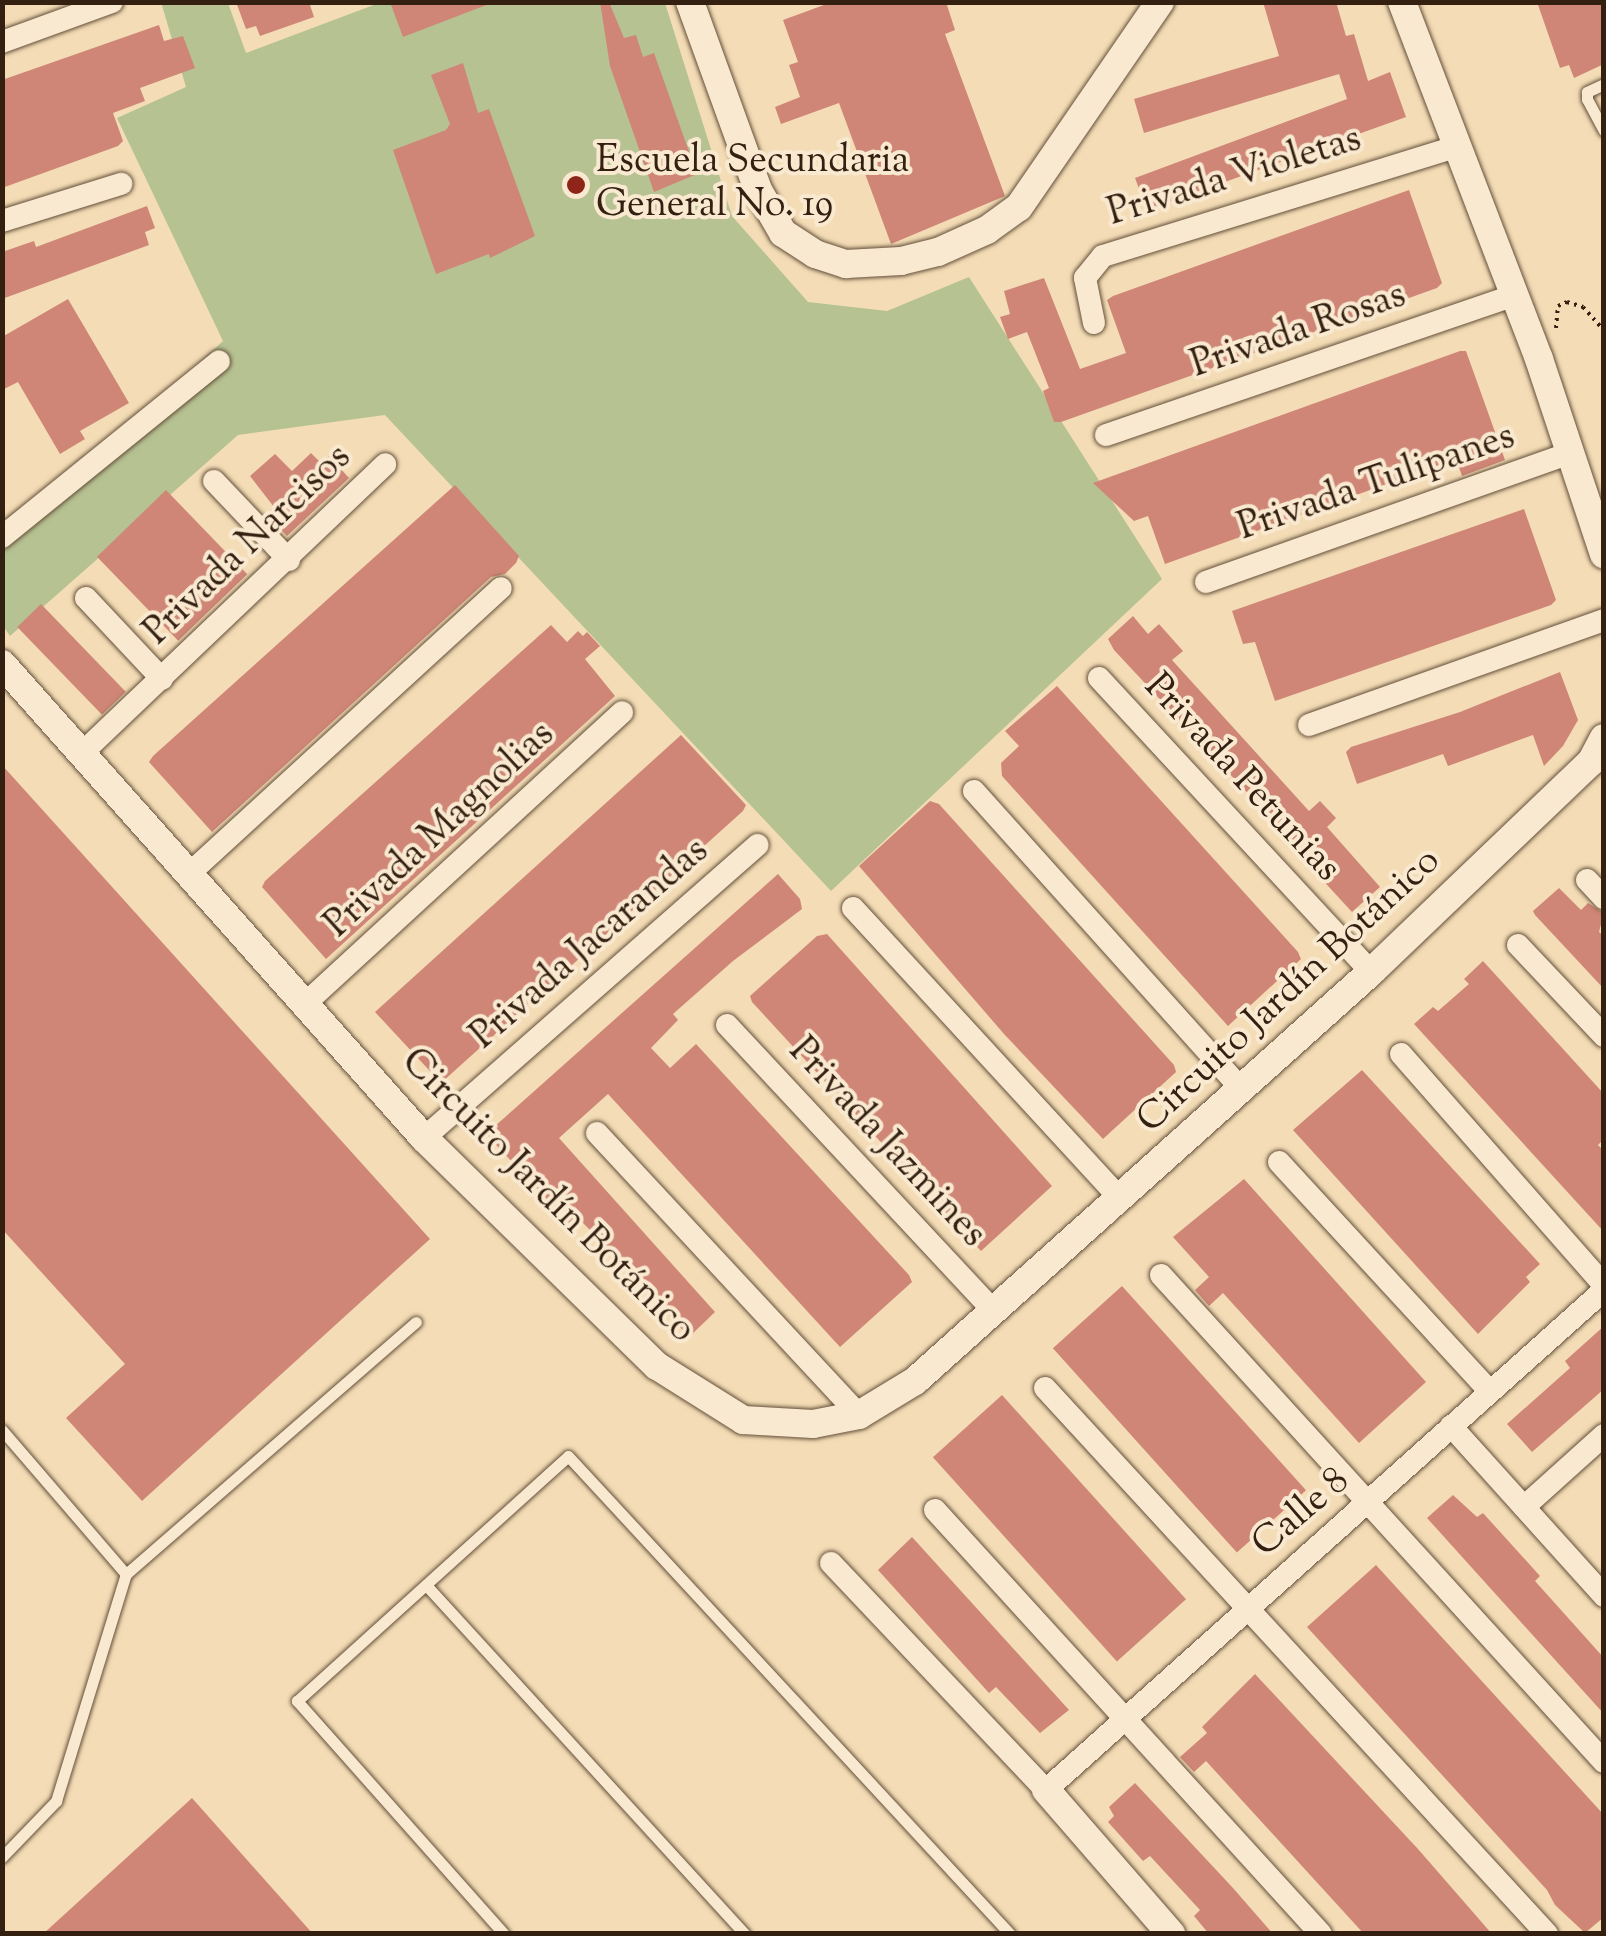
<!DOCTYPE html>
<meta charset="utf-8">
<style>
body{margin:0}
#map{position:relative;width:1606px;height:1936px;overflow:hidden;background:#f4ddb6;font-family:"Sorts Mill Goudy",serif}
div>[style]{position:absolute}
[style*='--x']{left:calc(var(--x)*1px);top:calc(var(--y)*1px);width:calc(var(--w)*1px);rotate:calc(var(--a)*1deg)}
.green>*{inset:0;background:#b6c292}
.building>*{inset:0;background:#cf8676;transform-origin:0 0}
.path>*{height:4px;margin-top:-2px;transform-origin:0;background:repeating-linear-gradient(90deg,#342011 0 2.5px,transparent 0 7.5px)}
.roads{filter:drop-shadow(0 0 2px #644f3a) drop-shadow(0 0 2px #644f3a)}
.service>*{height:11px;margin:-5.5px;padding:0 5.5px;transform-origin:5.5px;border-radius:5.5px;background:#f8e9d0}
.minor>*{height:22px;margin:-11px;padding:0 11px;transform-origin:11px;border-radius:11px;background:#f8e9d0}
.tertiary>*{height:28px;margin:-14px;padding:0 14px;transform-origin:14px;border-radius:14px;background:#f8e9d0}
.dots>*{width:28px;height:28px;translate:-50% -50%;box-sizing:border-box;border:5px solid #f8e9d0;border-radius:50%}
span{translate:-50% -50%;white-space:nowrap;text-align:center;line-height:1.15;-webkit-text-stroke:8px #f8e9d0;paint-order:stroke}
.poi-label{font-size:38px;color:#342011}
.left{translate:0 -50%;text-align:left}
.street-label{font-size:38px;color:#342011}
.frame{position:absolute;inset:0;border:5px solid #342011;pointer-events:none}
</style>
<div id="map">
<div class="green">
<div style="clip-path:polygon(161px 2px,228px 3px,246px 53px,379px 3px,665px 3px,732px 216px,808px 302px,887px 311px,969px 277px,1162px 579px,831px 891px,385px 415px,238px 435px,10px 636px,3px 626px,3px 543px,223px 341px,117px 118px,186px 87px)"></div>
</div>
<div class="building">
<div style="clip-path:polygon(236px 2px,309px 2px,314px 17px,260px 36px,256px 26px,246px 29px)"></div>
<div style="clip-path:polygon(390px 2px,489px 2px,489px 4px,403px 37px)"></div>
<div style="clip-path:polygon(600px 2px,609px 2px,624px 38px,636px 35px,643px 57px,654px 53px,697px 174px,654px 192px,610px 66px)"></div>
<div style="clip-path:polygon(832px 2px,946px 2px,955px 30px,945px 34px,1005px 196px,891px 244px,839px 103px,781px 124px,775px 107px,800px 97px,789px 65px,798px 62px,783px 20px)"></div>
<div style="clip-path:polygon(1263px 2px,1336px 2px,1346px 36px,1354px 34px,1368px 81px,1390px 72px,1406px 117px,1147px 210px,1135px 178px,1347px 99px,1339px 74px,1144px 133px,1134px 99px,1279px 56px)"></div>
<div style="clip-path:polygon(1537px 2px,1604px 2px,1604px 64px,1574px 78px,1569px 65px,1560px 68px)"></div>
<div style="clip-path:polygon(159px 25px,164px 41px,183px 36px,195px 68px,140px 88px,145px 101px,113px 113px,123px 141px,118px 146px,2px 188px,2px 80px)"></div>
<div style="clip-path:polygon(463px 63px,478px 113px,489px 109px,535px 236px,490px 258px,489px 254px,436px 274px,393px 150px,446px 130px,450px 124px,431px 75px)"></div>
<div style="clip-path:polygon(1409px 190px,1442px 283px,1437px 288px,1061px 422px,1054px 422px,1043px 391px,1049px 388px,1027px 332px,1008px 339px,1000px 317px,1010px 314px,1004px 291px,1044px 278px,1080px 369px,1126px 353px,1107px 300px,1113px 296px)"></div>
<div style="clip-path:polygon(147px 206px,155px 228px,145px 232px,149px 245px,2px 299px,2px 252px,34px 241px,36px 247px)"></div>
<div style="clip-path:polygon(68px 299px,129px 403px,80px 431px,85px 439px,60px 454px,18px 382px,2px 390px,2px 337px)"></div>
<div style="clip-path:polygon(1460px 351px,1466px 351px,1505px 460px,1462px 476px,1456px 459px,1165px 564px,1148px 516px,1134px 521px,1093px 483px)"></div>
<div style="clip-path:polygon(311px 453px,320px 462px,329px 456px,349px 478px,287px 536px,266px 514px,274px 507px,250px 476px,275px 454px,292px 471px)"></div>
<div style="clip-path:polygon(455px 485px,519px 556px,516px 563px,505px 574px,491px 577px,212px 832px,149px 762px,153px 756px)"></div>
<div style="left:166px;top:490px;width:117px;height:96px;rotate:46deg"></div>
<div style="clip-path:polygon(1524px 509px,1556px 600px,1551px 605px,1275px 701px,1255px 642px,1243px 644px,1232px 611px)"></div>
<div style="left:41px;top:604px;width:122px;height:33px;rotate:46deg"></div>
<div style="clip-path:polygon(1133px 616px,1148px 634px,1159px 624px,1183px 651px,1172px 660px,1309px 811px,1320px 801px,1336px 818px,1327px 827px,1380px 887px,1352px 912px,1282px 836px,1282px 830px,1114px 650px,1108px 639px)"></div>
<div style="clip-path:polygon(551px 625px,567px 642px,578px 631px,583px 636px,587px 632px,600px 646px,585px 659px,615px 696px,326px 959px,262px 887px,265px 881px)"></div>
<div style="clip-path:polygon(1560px 672px,1578px 720px,1563px 746px,1544px 766px,1533px 735px,1448px 766px,1443px 754px,1357px 784px,1346px 752px,1351px 747px,1460px 712px)"></div>
<div style="clip-path:polygon(1057px 686px,1298px 952px,1301px 959px,1228px 1026px,1002px 776px,1001px 763px,1019px 746px,1005px 731px)"></div>
<div style="clip-path:polygon(681px 735px,746px 805px,743px 811px,441px 1083px,375px 1012px)"></div>
<div style="clip-path:polygon(2px 765px,430px 1239px,142px 1501px,66px 1418px,125px 1364px,2px 1229px)"></div>
<div style="clip-path:polygon(930px 801px,939px 804px,1174px 1065px,1176px 1072px,1103px 1139px,1004px 1034px,859px 866px)"></div>
<div style="clip-path:polygon(778px 874px,800px 899px,802px 909px,733px 961px,673px 1014px,678px 1020px,651px 1048px,670px 1068px,696px 1044px,909px 1275px,912px 1282px,840px 1347px,608px 1094px,559px 1138px,715px 1312px,689px 1337px,592px 1232px,576px 1216px,569px 1223px,486px 1134px)"></div>
<div style="clip-path:polygon(1559px 888px,1581px 910px,1588px 903px,1604px 913px,1599px 932px,1604px 936px,1604px 989px,1535px 915px,1533px 911px)"></div>
<div style="clip-path:polygon(827px 934px,1052px 1186px,981px 1251px,752px 1002px,750px 996px,817px 936px)"></div>
<div style="clip-path:polygon(1483px 961px,1604px 1094px,1604px 1139px,1598px 1145px,1604px 1151px,1604px 1232px,1414px 1024px,1433px 1007px,1438px 1011px,1469px 984px,1464px 979px)"></div>
<div style="clip-path:polygon(1362px 1070px,1540px 1264px,1526px 1277px,1530px 1282px,1478px 1334px,1293px 1130px)"></div>
<div style="clip-path:polygon(1244px 1179px,1426px 1382px,1359px 1443px,1223px 1293px,1209px 1306px,1195px 1290px,1209px 1277px,1173px 1237px)"></div>
<div style="left:1122px;top:1286px;width:275px;height:93px;rotate:48deg"></div>
<div style="clip-path:polygon(1604px 1326px,1604px 1389px,1532px 1452px,1507px 1424px,1570px 1368px,1565px 1361px)"></div>
<div style="left:1002px;top:1395px;width:275px;height:93px;rotate:48deg"></div>
<div style="clip-path:polygon(1453px 1495px,1477px 1517px,1483px 1513px,1540px 1576px,1535px 1581px,1604px 1658px,1604px 1714px,1427px 1518px)"></div>
<div style="clip-path:polygon(912px 1537px,1069px 1710px,1040px 1733px,996px 1687px,989px 1693px,878px 1570px)"></div>
<div style="clip-path:polygon(1376px 1565px,1604px 1815px,1604px 1917px,1585px 1933px,1555px 1905px,1547px 1890px,1307px 1627px)"></div>
<div style="clip-path:polygon(1255px 1674px,1418px 1849px,1492px 1934px,1364px 1934px,1206px 1761px,1194px 1772px,1180px 1757px,1207px 1733px,1202px 1727px)"></div>
<div style="clip-path:polygon(1135px 1783px,1233px 1888px,1273px 1934px,1209px 1934px,1194px 1916px,1200px 1910px,1162px 1869px,1150px 1856px,1143px 1861px,1108px 1822px,1114px 1816px,1109px 1807px)"></div>
<div style="clip-path:polygon(192px 1798px,313px 1934px,43px 1934px)"></div>
</div>
<div class="path">
<div style="--x:1556;--y:328;--w:22;--a:-85"></div>
<div style="--x:1558;--y:306;--w:10;--a:-24"></div>
<div style="--x:1567;--y:302;--w:17;--a:17"></div>
<div style="--x:1583;--y:307;--w:31;--a:48"></div>
</div>
<div class="roads">
<div class="service">
<div style="--x:1604;--y:84;--w:19;--a:155"></div>
<div style="--x:1587;--y:92;--w:7;--a:90"></div>
<div style="--x:1587;--y:99;--w:36;--a:62"></div>
<div style="--x:2;--y:1430;--w:190;--a:49.3"></div>
<div style="--x:126;--y:1574;--w:384;--a:-41"></div>
<div style="--x:426;--y:1585;--w:473;--a:47.6"></div>
<div style="--x:2;--y:1857;--w:78;--a:-46"></div>
<div style="--x:56;--y:1801;--w:238;--a:-72.9"></div>
<div style="--x:504;--y:1934;--w:312;--a:-131.6"></div>
<div style="--x:297;--y:1701;--w:365;--a:-42.1"></div>
<div style="--x:568;--y:1456;--w:651;--a:47.24"></div>
</div>
<div class="minor">
<div style="--x:2;--y:42;--w:117;--a:-20"></div>
<div style="--x:2;--y:221;--w:125;--a:-17.3"></div>
<div style="--x:1094;--y:323;--w:46;--a:-101.3"></div>
<div style="--x:1085;--y:278;--w:28;--a:-51"></div>
<div style="--x:1103;--y:256;--w:373;--a:-17.2"></div>
<div style="--x:1106;--y:435;--w:431;--a:-18.9"></div>
<div style="--x:214;--y:481;--w:109;--a:46.5"></div>
<div style="--x:2;--y:537;--w:279;--a:-39"></div>
<div style="--x:1206;--y:582;--w:387;--a:-19.5"></div>
<div style="--x:86;--y:598;--w:111;--a:46.8"></div>
<div style="--x:1099;--y:678;--w:401;--a:47.2"></div>
<div style="--x:1309;--y:725;--w:313;--a:-19.6"></div>
<div style="--x:81;--y:754;--w:420;--a:-43.6"></div>
<div style="--x:974;--y:791;--w:398;--a:48.1"></div>
<div style="--x:191;--y:872;--w:420;--a:-42.5"></div>
<div style="--x:1587;--y:880;--w:25;--a:47"></div>
<div style="--x:853;--y:908;--w:396;--a:47.4"></div>
<div style="--x:1518;--y:945;--w:125;--a:46.6"></div>
<div style="--x:307;--y:1002;--w:428;--a:-42.6"></div>
<div style="--x:727;--y:1025;--w:391;--a:47"></div>
<div style="--x:1401;--y:1054;--w:308;--a:48.7"></div>
<div style="--x:597;--y:1133;--w:385;--a:47.1"></div>
<div style="--x:424;--y:1138;--w:444;--a:-41.3"></div>
<div style="--x:1279;--y:1162;--w:310;--a:47.4"></div>
<div style="--x:1161;--y:1275;--w:658;--a:47.71"></div>
<div style="--x:1045;--y:1388;--w:742;--a:47.4"></div>
<div style="--x:1451;--y:1426;--w:229;--a:48"></div>
<div style="--x:1524;--y:1507;--w:108;--a:-42"></div>
<div style="--x:935;--y:1510;--w:573;--a:47.69"></div>
<div style="--x:831;--y:1563;--w:313;--a:46.6"></div>
<div style="--x:1046;--y:1790;--w:749;--a:-41.86"></div>
</div>
<div class="tertiary">
<div style="--x:690;--y:2;--w:200;--a:70.1"></div>
<div style="--x:758;--y:190;--w:50;--a:59.8"></div>
<div style="--x:783;--y:233;--w:38;--a:33"></div>
<div style="--x:815;--y:254;--w:33;--a:18"></div>
<div style="--x:846;--y:264;--w:55;--a:-3.1"></div>
<div style="--x:901;--y:261;--w:38;--a:-14"></div>
<div style="--x:938;--y:252;--w:54;--a:-24.2"></div>
<div style="--x:987;--y:230;--w:39;--a:-36"></div>
<div style="--x:1019;--y:207;--w:249;--a:-55.5"></div>
<div style="--x:1402;--y:2;--w:382;--a:69"></div>
<div style="--x:1539;--y:359;--w:206;--a:71.6"></div>
<div style="--x:2;--y:664;--w:635;--a:48.32"></div>
<div style="--x:424;--y:1138;--w:326;--a:44.4"></div>
<div style="--x:657;--y:1366;--w:102;--a:32.1"></div>
<div style="--x:743;--y:1420;--w:70;--a:3.3"></div>
<div style="--x:813;--y:1424;--w:47;--a:-11.1"></div>
<div style="--x:859;--y:1415;--w:66;--a:-31.3"></div>
<div style="--x:915;--y:1381;--w:613;--a:-41.89"></div>
<div style="--x:1371;--y:972;--w:304;--a:-43.7"></div>
<div style="--x:1591;--y:762;--w:27;--a:-62"></div>
<div style="--x:1046;--y:1790;--w:191;--a:49"></div>
</div>
</div>
<div class="dots">
<div style="left:576px;top:185px;background:#8f2418"></div>
</div>
<div class="poi-label">
<span class="left" style="left:596px;top:185px">Escuela Secundaria<br>General No. 19</span>
</div>
<div class="street-label">
<span style="left:1235px;top:178px;rotate:-17deg">Privada Violetas</span>
<span style="left:1299px;top:332px;rotate:-19deg">Privada Rosas</span>
<span style="left:1377px;top:484px;rotate:-19deg">Privada Tulipanes</span>
<span style="left:249px;top:546px;rotate:-44deg">Privada Narcisos</span>
<span style="left:1241px;top:779px;rotate:47deg">Privada Petunias</span>
<span style="left:441px;top:831px;rotate:-43deg">Privada Magnolias</span>
<span style="left:591px;top:945px;rotate:-41deg">Privada Jacarandas</span>
<span style="left:1290px;top:992px;rotate:-43deg">Circuito Jardín Botánico</span>
<span style="left:886px;top:1144px;rotate:47deg">Privada Jazmines</span>
<span style="left:547px;top:1197px;rotate:45deg">Circuito Jardín Botánico</span>
<span style="left:1302px;top:1514px;rotate:-41deg">Calle 8</span>
</div>
<div class="frame"></div>
</div>
